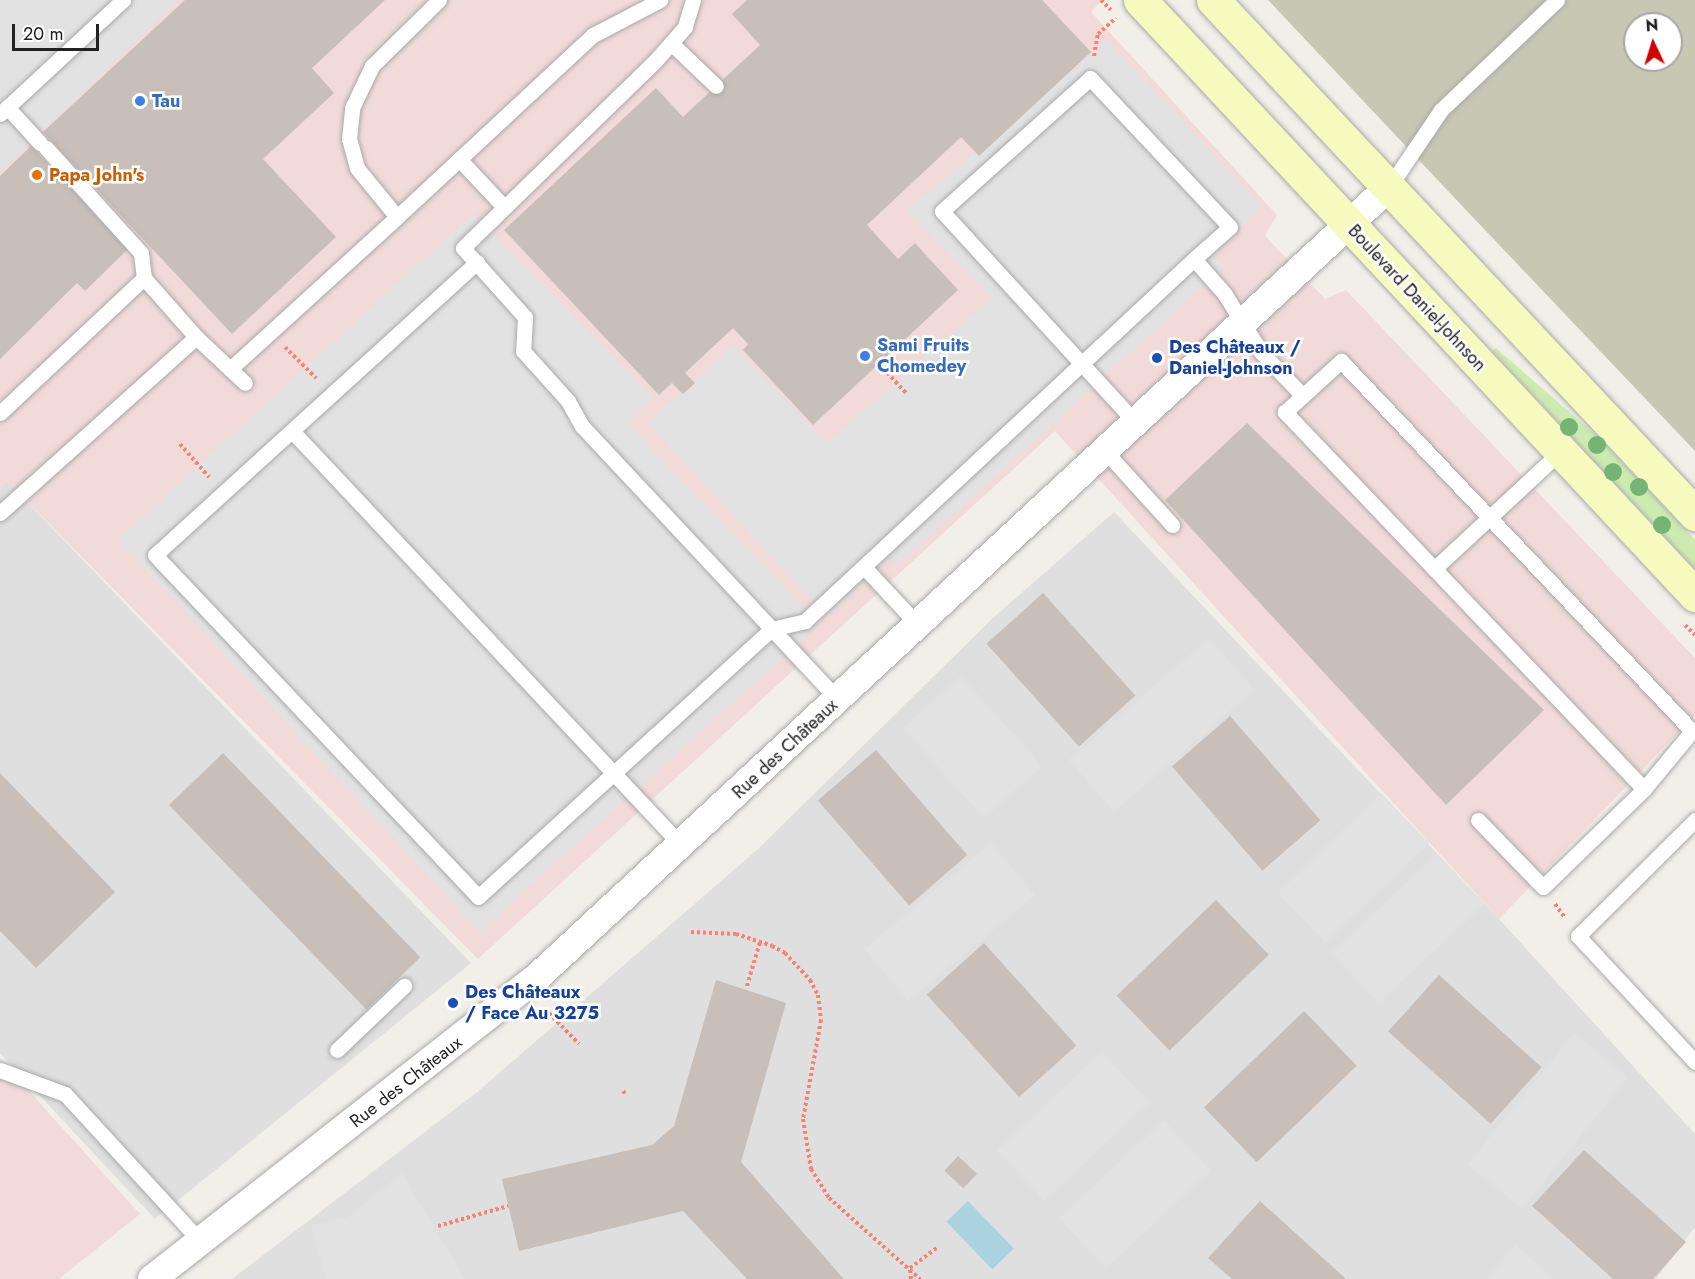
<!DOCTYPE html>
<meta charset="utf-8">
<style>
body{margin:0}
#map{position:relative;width:1695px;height:1279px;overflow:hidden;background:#f2efe9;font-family:Jost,sans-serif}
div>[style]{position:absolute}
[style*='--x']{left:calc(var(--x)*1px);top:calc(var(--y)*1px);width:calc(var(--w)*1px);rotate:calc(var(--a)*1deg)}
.residential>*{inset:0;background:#e0dfdf}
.commercial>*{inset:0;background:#f2dad9}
.construction>*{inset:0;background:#c7c7b4}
.grass>*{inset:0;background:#cdebb0}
.parking>*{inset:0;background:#e2e2e2;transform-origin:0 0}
.water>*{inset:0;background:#aad3df;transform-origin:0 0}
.building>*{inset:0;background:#c7bfb8;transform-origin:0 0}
.path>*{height:4px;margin-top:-2px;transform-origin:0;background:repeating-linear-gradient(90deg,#fa8072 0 3px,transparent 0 6px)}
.roads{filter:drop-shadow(0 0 2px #a9a9a9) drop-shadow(0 0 2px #a9a9a9)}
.lane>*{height:15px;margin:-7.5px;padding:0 7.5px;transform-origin:7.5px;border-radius:7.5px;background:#fff}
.street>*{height:28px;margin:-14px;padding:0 14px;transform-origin:14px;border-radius:14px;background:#fff}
.secondary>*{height:33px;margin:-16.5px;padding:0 16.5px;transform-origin:16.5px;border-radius:16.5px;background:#f7fabf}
.trees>*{width:18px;height:18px;margin:-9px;border-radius:50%;background:#74b475}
.dots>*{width:16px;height:16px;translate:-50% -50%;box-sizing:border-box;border:3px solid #fff;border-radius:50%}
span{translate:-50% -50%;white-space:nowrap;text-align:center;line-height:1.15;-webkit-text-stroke:5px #fff;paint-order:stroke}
.shop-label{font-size:18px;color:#366cbe;font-weight:700}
.left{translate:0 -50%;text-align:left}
.food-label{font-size:18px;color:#c56008;font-weight:700}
.street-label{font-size:18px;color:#222}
.transit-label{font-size:18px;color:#164399;font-weight:700}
.north{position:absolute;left:1623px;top:12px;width:60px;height:60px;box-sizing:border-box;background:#fff;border:2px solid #a7a7a7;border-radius:50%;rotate:356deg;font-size:16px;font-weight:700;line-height:24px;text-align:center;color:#222}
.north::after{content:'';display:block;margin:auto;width:21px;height:27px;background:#d40000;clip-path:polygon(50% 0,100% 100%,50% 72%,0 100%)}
.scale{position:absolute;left:12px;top:24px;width:87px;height:27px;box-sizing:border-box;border:3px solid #222;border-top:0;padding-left:8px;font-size:18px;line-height:21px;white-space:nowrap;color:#222;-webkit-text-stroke:4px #fff;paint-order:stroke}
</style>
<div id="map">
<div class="residential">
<div style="clip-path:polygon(7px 481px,471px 963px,155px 1219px,0 1053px,0 487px)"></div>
<div style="clip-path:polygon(1114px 512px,1499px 919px,1695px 1134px,1695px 1227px,1656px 1279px,232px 1279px,476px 1093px,757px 850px,993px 618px)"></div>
</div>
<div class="commercial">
<div style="clip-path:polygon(0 0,1102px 0,1091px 12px,1277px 215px,1265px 236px,1325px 299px,1346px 290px,1695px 658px,1695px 715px,1499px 919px,1055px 431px,478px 959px,7px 481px,0 487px)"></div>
<div style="clip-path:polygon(0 1059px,140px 1214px,59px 1279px,0 1279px)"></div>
</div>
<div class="construction">
<div style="clip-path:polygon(evenodd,1268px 0,1695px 0,1695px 451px,1466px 210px,1268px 0,1635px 24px,1671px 24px,1671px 60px,1635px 60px,1635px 24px)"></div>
</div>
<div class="grass">
<div style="clip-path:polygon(1496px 348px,1598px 437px,1695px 540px,1695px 569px,1492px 351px)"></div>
</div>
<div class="parking">
<div style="clip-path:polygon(0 0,179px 0,0 171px)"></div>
<div style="clip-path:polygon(1107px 40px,1262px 206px,1213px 255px,1224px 267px,898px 565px,892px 557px,827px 617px,648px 423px,732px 345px,827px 443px,992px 298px,907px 210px)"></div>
<div style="clip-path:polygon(473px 214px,653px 398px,627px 423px,820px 624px,479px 932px,118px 539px)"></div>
<div style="left:1209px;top:638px;width:69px;height:186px;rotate:49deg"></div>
<div style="left:961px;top:676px;width:121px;height:78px;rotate:48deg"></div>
<div style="left:1381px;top:793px;width:69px;height:144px;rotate:46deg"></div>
<div style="left:991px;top:843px;width:68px;height:165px;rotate:50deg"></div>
<div style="left:1437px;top:854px;width:69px;height:144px;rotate:47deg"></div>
<div style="left:1574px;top:1033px;width:70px;height:169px;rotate:39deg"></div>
<div style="left:1102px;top:1052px;width:69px;height:144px;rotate:47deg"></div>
<div style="left:1164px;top:1120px;width:69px;height:144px;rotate:47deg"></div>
<div style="clip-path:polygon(402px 1173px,465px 1279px,326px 1279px,311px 1225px,348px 1217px)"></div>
<div style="clip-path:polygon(1516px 1245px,1554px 1279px,1486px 1279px)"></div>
</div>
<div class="water">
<div style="left:968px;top:1201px;width:66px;height:30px;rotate:46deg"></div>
</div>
<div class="building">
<div style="clip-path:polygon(185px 0,385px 0,312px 68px,334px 93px,263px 159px,336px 237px,232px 334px,43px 132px)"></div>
<div style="clip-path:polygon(747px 0,1042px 0,1091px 52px,979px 156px,961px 137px,867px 225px,898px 259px,915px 243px,958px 290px,813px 425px,743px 350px,748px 344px,733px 328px,685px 373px,695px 383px,683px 394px,672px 383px,659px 395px,504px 230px,656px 88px,683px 117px,760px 45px,732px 14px)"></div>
<div style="clip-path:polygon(31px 146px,128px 249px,85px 291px,77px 283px,0 359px,0 176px)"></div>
<div style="clip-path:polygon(1247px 423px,1544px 710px,1446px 805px,1165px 500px)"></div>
<div style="left:1043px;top:593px;width:138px;height:76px;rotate:48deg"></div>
<div style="left:1230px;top:716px;width:138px;height:77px;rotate:49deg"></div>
<div style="left:876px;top:750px;width:139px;height:77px;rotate:49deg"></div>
<div style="left:223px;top:753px;width:284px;height:75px;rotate:46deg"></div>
<div style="clip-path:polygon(0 773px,115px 892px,36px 968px,0 931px)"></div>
<div style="left:1216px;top:900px;width:76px;height:138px;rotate:46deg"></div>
<div style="left:984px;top:943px;width:138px;height:77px;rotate:48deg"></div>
<div style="left:1439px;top:975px;width:138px;height:76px;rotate:42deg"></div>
<div style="clip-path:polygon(716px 980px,786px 1003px,741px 1162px,844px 1279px,747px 1279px,683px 1211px,519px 1251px,502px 1179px,652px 1145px,674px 1126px)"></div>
<div style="left:1304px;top:1011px;width:76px;height:139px;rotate:46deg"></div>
<div style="clip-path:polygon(1584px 1150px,1686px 1242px,1653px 1279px,1613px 1279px,1532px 1206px)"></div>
<div style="left:958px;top:1156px;width:26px;height:20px;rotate:43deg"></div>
<div style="clip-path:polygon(1260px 1201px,1346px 1279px,1232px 1279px,1208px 1258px)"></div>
</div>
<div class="path">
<div style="--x:1101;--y:0;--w:14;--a:45"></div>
<div style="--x:1094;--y:56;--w:22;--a:-80"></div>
<div style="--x:1098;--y:34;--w:24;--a:-42"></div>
<div style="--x:285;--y:347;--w:44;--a:45"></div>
<div style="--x:879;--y:364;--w:41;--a:47"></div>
<div style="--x:180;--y:444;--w:44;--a:48.7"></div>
<div style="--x:1685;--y:625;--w:14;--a:45"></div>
<div style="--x:1555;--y:904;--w:17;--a:54"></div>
<div style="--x:691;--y:932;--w:45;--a:2.5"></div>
<div style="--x:736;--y:934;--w:38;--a:18"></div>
<div style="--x:772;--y:946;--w:15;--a:28"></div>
<div style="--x:785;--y:953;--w:37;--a:47"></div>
<div style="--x:810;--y:980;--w:17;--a:62"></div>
<div style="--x:818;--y:995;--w:25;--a:83"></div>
<div style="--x:821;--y:1020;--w:101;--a:100.3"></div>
<div style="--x:803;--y:1119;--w:51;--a:80.9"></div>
<div style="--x:811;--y:1169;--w:34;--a:58"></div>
<div style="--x:829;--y:1198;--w:122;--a:41.7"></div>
<div style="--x:747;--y:986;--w:46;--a:-73.5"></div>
<div style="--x:549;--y:1013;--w:43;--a:45.9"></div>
<div style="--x:623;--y:1091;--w:6;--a:51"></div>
<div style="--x:438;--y:1226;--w:73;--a:-15.9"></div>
<div style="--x:911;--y:1279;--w:11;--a:-95"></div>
<div style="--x:910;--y:1268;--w:35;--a:-37"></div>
</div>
<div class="roads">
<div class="lane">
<div style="--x:693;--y:0;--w:28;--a:107"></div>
<div style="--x:685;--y:27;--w:45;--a:131.4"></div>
<div style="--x:655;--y:61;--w:268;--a:135.8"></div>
<div style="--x:463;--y:248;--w:93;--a:48.1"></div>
<div style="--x:525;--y:317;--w:34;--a:93"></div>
<div style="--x:523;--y:351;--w:67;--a:48"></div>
<div style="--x:568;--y:401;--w:29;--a:61"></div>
<div style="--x:582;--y:426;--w:375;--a:46.9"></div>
<div style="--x:671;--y:43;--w:62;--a:43.7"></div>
<div style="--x:7;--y:107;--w:49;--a:47.5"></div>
<div style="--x:0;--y:114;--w:168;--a:-42.8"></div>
<div style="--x:459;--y:159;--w:66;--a:46.8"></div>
<div style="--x:1389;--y:187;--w:93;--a:-56"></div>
<div style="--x:1441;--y:110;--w:160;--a:-43.5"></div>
<div style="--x:397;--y:217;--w:267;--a:-42.9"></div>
<div style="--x:593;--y:35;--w:76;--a:-27.6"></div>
<div style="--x:477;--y:262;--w:435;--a:137.7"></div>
<div style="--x:155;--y:555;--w:470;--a:46.6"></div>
<div style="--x:478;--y:897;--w:397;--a:-42.4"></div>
<div style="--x:771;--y:629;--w:35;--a:-13"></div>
<div style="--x:805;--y:621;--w:531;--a:-42.94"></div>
<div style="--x:1194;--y:259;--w:45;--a:48.6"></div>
<div style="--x:1224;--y:293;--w:70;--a:57.9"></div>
<div style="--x:1261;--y:352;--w:59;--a:46.4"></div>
<div style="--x:196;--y:337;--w:67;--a:43.2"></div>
<div style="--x:1341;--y:361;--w:510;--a:46.51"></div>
<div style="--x:1692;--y:731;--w:75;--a:129.6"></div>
<div style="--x:1644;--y:789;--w:521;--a:-133.6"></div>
<div style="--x:1285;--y:412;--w:76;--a:-42.3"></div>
<div style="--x:230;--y:369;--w:226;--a:-42.3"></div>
<div style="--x:397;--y:217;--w:63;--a:-129.2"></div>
<div style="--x:357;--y:168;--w:30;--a:-105"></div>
<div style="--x:349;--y:139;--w:31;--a:-84"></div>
<div style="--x:352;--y:108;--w:47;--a:-64.5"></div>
<div style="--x:372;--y:66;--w:94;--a:-44.6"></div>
<div style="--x:0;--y:413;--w:197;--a:-43.2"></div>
<div style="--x:1136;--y:423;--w:287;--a:-132.5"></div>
<div style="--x:942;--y:211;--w:199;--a:-41.9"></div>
<div style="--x:1090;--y:78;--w:204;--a:46.8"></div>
<div style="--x:1230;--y:227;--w:48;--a:138.4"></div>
<div style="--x:292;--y:431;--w:568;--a:46.78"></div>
<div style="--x:1105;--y:451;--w:100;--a:47.8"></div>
<div style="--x:0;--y:513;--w:263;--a:-41.9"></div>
<div style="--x:196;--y:337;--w:79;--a:-131.4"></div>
<div style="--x:144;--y:278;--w:25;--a:-97"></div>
<div style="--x:141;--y:253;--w:142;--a:-132.1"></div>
<div style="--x:864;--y:567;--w:79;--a:47"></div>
<div style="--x:1434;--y:569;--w:173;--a:-42.9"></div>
<div style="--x:1478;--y:820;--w:93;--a:45.9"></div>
<div style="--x:1543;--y:887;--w:141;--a:-44.1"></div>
<div style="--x:1695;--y:820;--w:165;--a:135.2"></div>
<div style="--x:1578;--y:936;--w:172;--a:47.1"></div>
<div style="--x:337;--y:1050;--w:93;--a:-43.7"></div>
<div style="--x:0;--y:1070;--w:69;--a:20.3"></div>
<div style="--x:65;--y:1094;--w:201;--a:47.4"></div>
</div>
<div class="street">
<div style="--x:152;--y:1279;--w:485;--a:-38.1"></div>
<div style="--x:534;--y:980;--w:1166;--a:-42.85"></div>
</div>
<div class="secondary">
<div style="--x:1140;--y:0;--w:814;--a:46.99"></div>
<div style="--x:1213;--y:0;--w:705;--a:46.84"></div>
</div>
</div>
<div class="trees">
<div style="left:1569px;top:427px"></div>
<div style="left:1597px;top:445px"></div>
<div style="left:1613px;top:472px"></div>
<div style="left:1639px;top:487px"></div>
<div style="left:1662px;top:525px"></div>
</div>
<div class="dots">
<div style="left:140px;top:101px;background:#3f7fe0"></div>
<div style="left:37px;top:175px;background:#e8710a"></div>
<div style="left:865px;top:356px;background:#3f7fe0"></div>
<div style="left:1157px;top:358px;background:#1a4fb4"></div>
<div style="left:453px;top:1003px;background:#1a4fb4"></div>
</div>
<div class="shop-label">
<span class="left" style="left:152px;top:101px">Tau</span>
<span class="left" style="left:877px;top:356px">Sami Fruits<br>Chomedey</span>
</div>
<div class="food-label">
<span class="left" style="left:49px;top:175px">Papa John's</span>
</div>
<div class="street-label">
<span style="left:1417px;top:298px;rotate:47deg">Boulevard Daniel-Johnson</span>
<span style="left:785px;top:749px;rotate:-43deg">Rue des Châteaux</span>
<span style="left:406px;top:1082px;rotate:-38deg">Rue des Châteaux</span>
</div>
<div class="transit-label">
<span class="left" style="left:1169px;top:358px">Des Châteaux /<br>Daniel-Johnson</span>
<span class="left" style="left:465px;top:1003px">Des Châteaux<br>/ Face Au 3275</span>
</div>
<div class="north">N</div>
<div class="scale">20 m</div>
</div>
